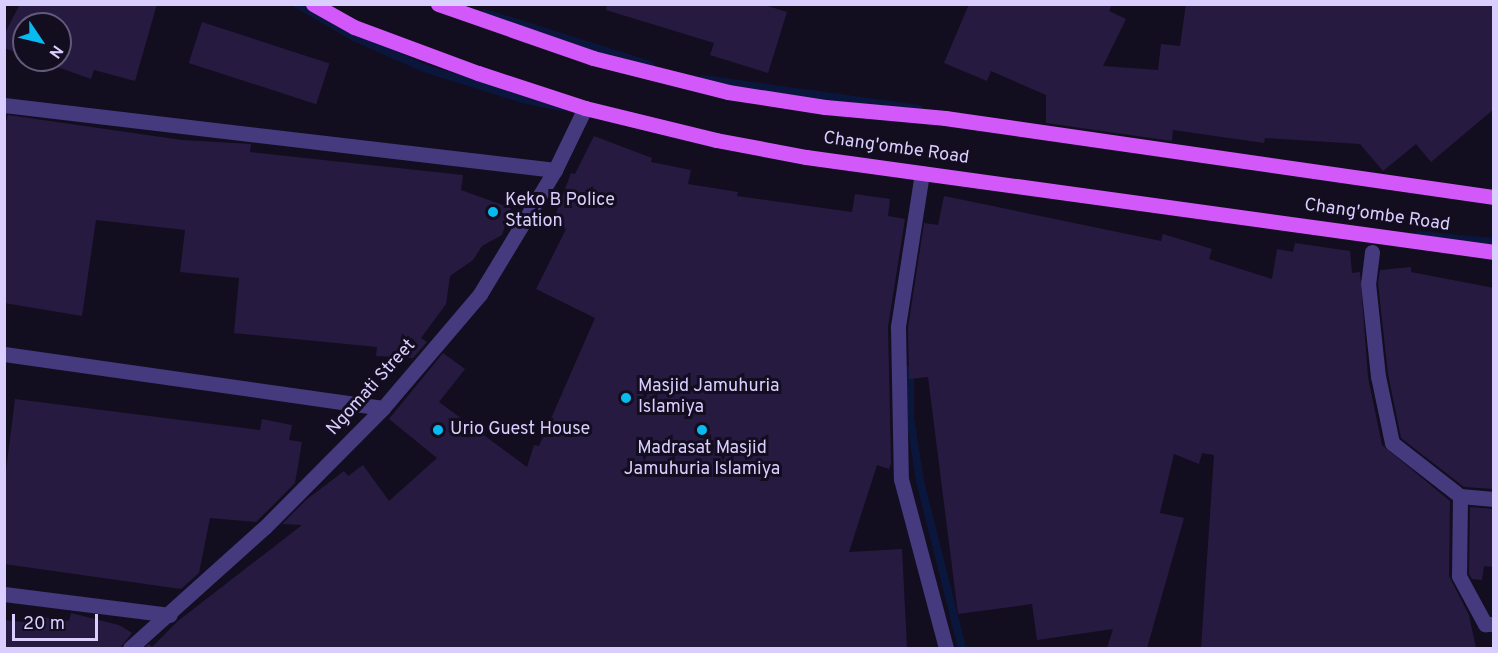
<!DOCTYPE html>
<style>
body{margin:0}
#map{position:relative;width:1498px;height:653px;overflow:hidden;background:#130d20;font-family:Overpass,sans-serif}
div>[style]{position:absolute}
[style*='--x']{left:calc(var(--x)*1px);top:calc(var(--y)*1px);width:calc(var(--w)*1px);rotate:calc(var(--a)*1deg)}
.stream>*{height:8px;margin:-4px;padding:0 4px;transform-origin:4px;border-radius:4px;background:#0b163c}
.building>*{inset:0;background:#271a40;transform-origin:0 0}
.minor>*{height:15px;margin:-7.5px;padding:0 7.5px;transform-origin:7.5px;border-radius:7.5px;background:#453a7e}
.major>*{height:15px;margin:-7.5px;padding:0 7.5px;transform-origin:7.5px;border-radius:7.5px;background:#d258fa}
.dots>*{width:16px;height:16px;translate:-50% -50%;box-sizing:border-box;border:3px solid #130d20;border-radius:50%}
span{translate:-50% -50%;white-space:nowrap;text-align:center;line-height:1.15;-webkit-text-stroke:6px #130d20;paint-order:stroke}
.street-label{font-size:18px;color:#d9cefe}
.poi-label{font-size:18px;color:#d9cefe}
.left{translate:0 -50%;text-align:left}
.frame{position:absolute;inset:0;border:6px solid #d9cefe;pointer-events:none}
.north{position:absolute;left:12px;top:12px;width:60px;height:60px;box-sizing:border-box;background:#130d20;border:2px solid #625a79;border-radius:50%;rotate:125deg;font-size:16px;font-weight:700;line-height:24px;text-align:center;color:#d9cefe}
.north::after{content:'';display:block;margin:auto;width:21px;height:27px;background:#07bbf0;clip-path:polygon(50% 0,100% 100%,50% 72%,0 100%)}
.scale{position:absolute;left:12px;top:614px;width:86px;height:27px;box-sizing:border-box;border:3px solid #d9cefe;border-top:0;padding-left:8px;font-size:18px;line-height:21px;white-space:nowrap;color:#d9cefe;-webkit-text-stroke:4px #130d20;paint-order:stroke}
</style>
<div id="map">
<div class="stream">
<div style="--x:297;--y:4;--w:66;--a:30.1"></div>
<div style="--x:354;--y:37;--w:77;--a:23.9"></div>
<div style="--x:424;--y:68;--w:104;--a:17.4"></div>
<div style="--x:523;--y:99;--w:39;--a:12"></div>
<div style="--x:485;--y:13;--w:173;--a:17.5"></div>
<div style="--x:703;--y:79;--w:218;--a:7.9"></div>
<div style="--x:1419;--y:235;--w:75;--a:5.3"></div>
<div style="--x:910;--y:369;--w:48;--a:90"></div>
<div style="--x:910;--y:417;--w:65;--a:81.1"></div>
<div style="--x:920;--y:481;--w:172;--a:75.9"></div>
</div>
<div class="building">
<div style="clip-path:polygon(20px 4px,157px 4px,135px 81px,94px 70px,91px 79px,38px 60px,60px 60px,60px 24px,24px 24px,24px 55px,4px 48px,4px 35px)"></div>
<div style="clip-path:polygon(607px 4px,761px 4px,787px 12px,768px 73px,710px 55px,714px 43px,606px 10px)"></div>
<div style="clip-path:polygon(969px 4px,1112px 4px,1109px 11px,1126px 19px,1103px 66px,1158px 70px,1161px 44px,1180px 46px,1186px 4px,1494px 4px,1494px 109px,1431px 162px,1416px 144px,1383px 171px,1360px 144px,1265px 138px,1264px 143px,1173px 130px,1172px 141px,1046px 123px,1046px 95px,991px 71px,987px 81px,944px 63px)"></div>
<div style="left:202px;top:22px;width:134px;height:43px;rotate:18deg"></div>
<div style="clip-path:polygon(8px 115px,182px 140px,251px 144px,250px 152px,463px 175px,461px 190px,511px 208px,502px 235px,482px 246px,473px 260px,450px 276px,446px 304px,421px 338px,427px 342px,413px 358px,376px 356px,377px 347px,234px 333px,239px 278px,180px 272px,185px 230px,96px 220px,82px 316px,4px 303px,4px 128px)"></div>
<div style="clip-path:polygon(594px 136px,652px 158px,651px 162px,691px 170px,688px 184px,738px 192px,737px 196px,852px 212px,855px 194px,890px 199px,888px 216px,905px 219px,888px 327px,891px 463px,889px 469px,877px 465px,849px 552px,902px 549px,907px 648px,144px 648px,149px 644px,152px 647px,178px 621px,302px 525px,282px 524px,306px 500px,344px 471px,348px 476px,363px 465px,389px 501px,437px 458px,389px 419px,443px 353px,465px 369px,439px 402px,527px 467px,534px 445px,539px 446px,595px 318px,536px 289px,566px 229px,552px 224px,571px 173px,575px 174px)"></div>
<div style="clip-path:polygon(944px 196px,1161px 241px,1163px 234px,1212px 249px,1209px 259px,1272px 279px,1277px 249px,1293px 252px,1295px 243px,1350px 251px,1352px 273px,1360px 272px,1368px 377px,1382px 445px,1450px 501px,1449px 576px,1469px 615px,1476px 648px,1201px 648px,1214px 455px,1202px 453px,1199px 464px,1174px 454px,1160px 513px,1184px 518px,1147px 648px,1107px 648px,1113px 629px,1037px 640px,1032px 604px,958px 614px,928px 377px,909px 379px,908px 328px,924px 223px,938px 225px)"></div>
<div style="clip-path:polygon(1411px 267px,1411px 272px,1494px 288px,1494px 489px,1464px 487px,1401px 438px,1388px 374px,1378px 283px,1380px 270px)"></div>
<div style="clip-path:polygon(15px 399px,260px 430px,262px 419px,292px 425px,289px 440px,302px 442px,295px 483px,256px 522px,210px 518px,199px 573px,181px 589px,4px 564px,4px 486px)"></div>
<div style="clip-path:polygon(1470px 507px,1494px 509px,1494px 567px,1484px 566px,1482px 580px,1472px 579px,1469px 574px)"></div>
<div style="clip-path:polygon(71px 613px,119px 625px,132px 633px,120px 648px,4px 648px,4px 620px,42px 624px,44px 617px,69px 621px)"></div>
</div>
<div class="minor">
<div style="--x:4;--y:105;--w:555;--a:6.73"></div>
<div style="--x:922;--y:173;--w:156;--a:98.9"></div>
<div style="--x:898;--y:327;--w:152;--a:88.9"></div>
<div style="--x:901;--y:479;--w:175;--a:75.1"></div>
<div style="--x:1372;--y:252;--w:31;--a:97"></div>
<div style="--x:1368;--y:283;--w:94;--a:83.9"></div>
<div style="--x:1378;--y:376;--w:68;--a:78.2"></div>
<div style="--x:1392;--y:443;--w:86;--a:37.9"></div>
<div style="--x:1460;--y:496;--w:34;--a:5"></div>
<div style="--x:4;--y:354;--w:383;--a:8.1"></div>
<div style="--x:1460;--y:496;--w:80;--a:90.7"></div>
<div style="--x:1459;--y:576;--w:55;--a:61.6"></div>
<div style="--x:1485;--y:624;--w:9;--a:0"></div>
<div style="--x:4;--y:594;--w:167;--a:7.2"></div>
<div style="--x:130;--y:648;--w:181;--a:-41.9"></div>
<div style="--x:265;--y:527;--w:168;--a:-45.2"></div>
<div style="--x:383;--y:408;--w:150;--a:-49.6"></div>
<div style="--x:480;--y:294;--w:145;--a:-58.8"></div>
<div style="--x:555;--y:170;--w:69;--a:-64.2"></div>
</div>
<div class="major">
<div style="--x:313;--y:4;--w:47;--a:29.3"></div>
<div style="--x:354;--y:27;--w:132;--a:20.4"></div>
<div style="--x:478;--y:73;--w:113;--a:18.1"></div>
<div style="--x:585;--y:108;--w:135;--a:13.7"></div>
<div style="--x:716;--y:140;--w:92;--a:10.7"></div>
<div style="--x:806;--y:157;--w:695;--a:7.86"></div>
<div style="--x:438;--y:4;--w:164;--a:19.2"></div>
<div style="--x:593;--y:58;--w:139;--a:14.1"></div>
<div style="--x:728;--y:92;--w:98;--a:8.8"></div>
<div style="--x:825;--y:107;--w:121;--a:5.2"></div>
<div style="--x:945;--y:118;--w:555;--a:8.19"></div>
</div>
<div class="dots">
<div style="left:493px;top:212px;background:#07bbf0"></div>
<div style="left:626px;top:398px;background:#07bbf0"></div>
<div style="left:438px;top:430px;background:#07bbf0"></div>
<div style="left:702px;top:430px;background:#07bbf0"></div>
</div>
<div class="street-label">
<span style="left:896px;top:149px;rotate:8deg">Chang'ombe Road</span>
<span style="left:1377px;top:216px;rotate:8deg">Chang'ombe Road</span>
<span style="left:372px;top:388px;rotate:-48deg">Ngomati Street</span>
</div>
<div class="poi-label">
<span class="left" style="left:505px;top:212px">Keko B Police<br>Station</span>
<span class="left" style="left:638px;top:398px">Masjid Jamuhuria<br>Islamiya</span>
<span class="left" style="left:450px;top:430px">Urio Guest House</span>
<span style="left:702px;top:460px">Madrasat Masjid<br>Jamuhuria Islamiya</span>
</div>
<div class="frame"></div>
<div class="north">N</div>
<div class="scale">20 m</div>
</div>
